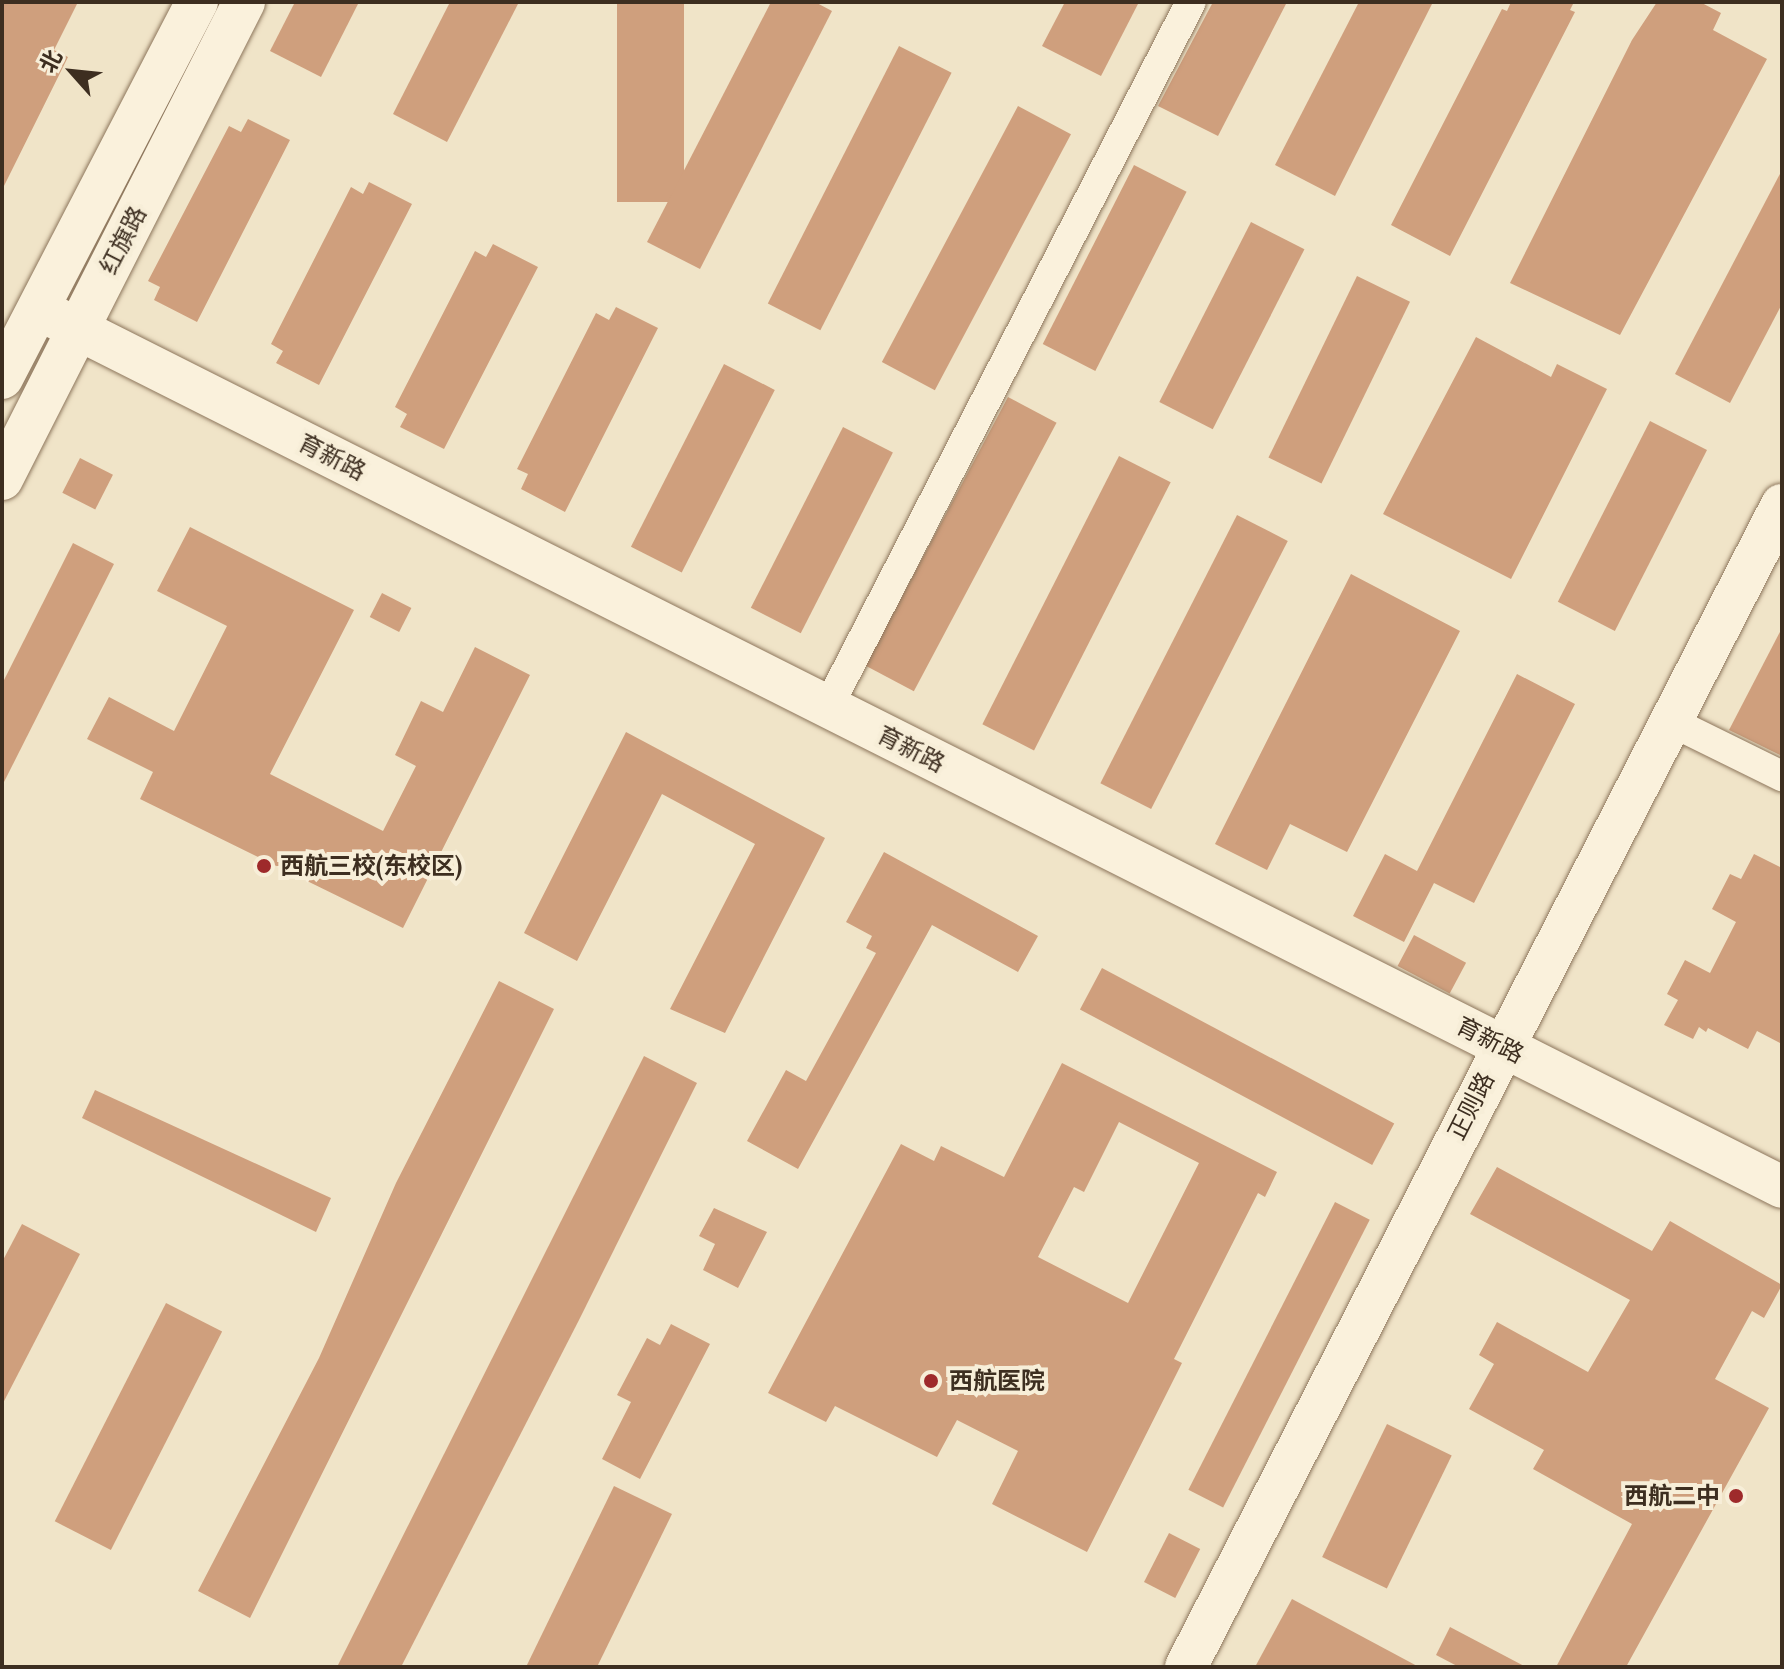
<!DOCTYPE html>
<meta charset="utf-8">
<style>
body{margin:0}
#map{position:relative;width:1784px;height:1669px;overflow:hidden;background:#f0e4c8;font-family:Lora,"Noto Sans SC",serif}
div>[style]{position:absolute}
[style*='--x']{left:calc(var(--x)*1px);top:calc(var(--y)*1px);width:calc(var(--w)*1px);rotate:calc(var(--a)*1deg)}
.building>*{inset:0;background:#cf9f7d;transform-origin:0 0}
.roads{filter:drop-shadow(0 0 2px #8d765c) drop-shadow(0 0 2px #8d765c)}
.street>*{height:30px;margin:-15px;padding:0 15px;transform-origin:15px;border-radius:15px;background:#faf1dc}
.secondary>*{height:42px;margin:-21px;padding:0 21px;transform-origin:21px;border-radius:21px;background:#faf1dc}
.dots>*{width:22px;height:22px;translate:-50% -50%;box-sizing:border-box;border:4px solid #f7eed8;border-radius:50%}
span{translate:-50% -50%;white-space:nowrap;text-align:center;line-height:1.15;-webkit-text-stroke:8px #f7eed8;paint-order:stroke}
.street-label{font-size:24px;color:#3d2e20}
.poi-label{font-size:24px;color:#3d2e20;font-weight:700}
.left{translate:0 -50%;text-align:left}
.right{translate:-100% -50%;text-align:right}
.frame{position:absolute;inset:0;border:4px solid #3d2e20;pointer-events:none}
.north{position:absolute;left:32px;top:32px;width:80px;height:80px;-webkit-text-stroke:6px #f7eed8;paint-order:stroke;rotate:297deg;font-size:22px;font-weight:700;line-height:32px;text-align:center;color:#3d2e20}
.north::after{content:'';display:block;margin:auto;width:28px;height:36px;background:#3d2e20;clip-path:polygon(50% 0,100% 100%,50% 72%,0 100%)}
</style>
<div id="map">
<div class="building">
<div style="clip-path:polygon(2px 2px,78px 2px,54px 50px,68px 57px,2px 190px)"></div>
<div style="clip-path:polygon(295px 2px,359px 2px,321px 77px,270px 51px)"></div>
<div style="clip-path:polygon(450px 2px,519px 2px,447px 142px,393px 114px)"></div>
<div style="left:617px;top:2px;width:67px;height:200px"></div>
<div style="clip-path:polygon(771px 2px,815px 2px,832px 11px,700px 269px,647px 242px)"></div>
<div style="clip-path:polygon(1065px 2px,1139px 2px,1101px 76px,1042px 46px)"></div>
<div style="clip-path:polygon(1213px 2px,1287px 2px,1218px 136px,1158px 106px)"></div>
<div style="clip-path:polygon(1359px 2px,1433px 2px,1335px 196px,1275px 165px)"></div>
<div style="clip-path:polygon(1511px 2px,1574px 2px,1570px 10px,1575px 12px,1450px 256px,1391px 225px,1502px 9px,1507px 11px)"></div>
<div style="clip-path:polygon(1657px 2px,1700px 2px,1721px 13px,1713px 30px,1767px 59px,1620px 335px,1510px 283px,1632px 40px)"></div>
<div style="left:899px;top:46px;width:59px;height:289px;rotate:27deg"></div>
<div style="left:1018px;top:106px;width:60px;height:290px;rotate:28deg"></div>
<div style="clip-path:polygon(248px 119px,290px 140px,197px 322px,154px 300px,160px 287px,148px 281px,229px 126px,241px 132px)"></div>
<div style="left:1134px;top:165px;width:59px;height:201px;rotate:27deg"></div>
<div style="clip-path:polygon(1782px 170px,1782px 304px,1730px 403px,1675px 374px)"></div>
<div style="clip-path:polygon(369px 182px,412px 204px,319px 385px,276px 363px,283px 351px,271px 344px,351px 187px,363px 194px)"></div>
<div style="left:1251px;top:222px;width:60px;height:202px;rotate:27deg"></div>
<div style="clip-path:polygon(493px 244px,538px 267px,444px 449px,400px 427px,407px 414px,395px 407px,475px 251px,486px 257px)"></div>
<div style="left:1357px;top:276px;width:59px;height:202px;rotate:26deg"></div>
<div style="clip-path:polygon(616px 307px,658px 328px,565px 512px,521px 489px,528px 474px,517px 469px,596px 313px,609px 320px)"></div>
<div style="clip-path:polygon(1476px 337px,1551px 377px,1557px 364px,1607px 389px,1511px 579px,1383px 514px)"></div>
<div style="left:724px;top:364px;width:57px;height:205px;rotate:27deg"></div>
<div style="left:1008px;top:397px;width:55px;height:304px;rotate:28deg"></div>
<div style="left:1650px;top:421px;width:64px;height:203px;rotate:27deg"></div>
<div style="left:843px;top:427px;width:56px;height:203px;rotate:27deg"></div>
<div style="left:1119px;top:456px;width:58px;height:301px;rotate:27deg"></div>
<div style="left:80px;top:458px;width:37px;height:39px;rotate:27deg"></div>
<div style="left:1237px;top:515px;width:57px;height:301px;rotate:27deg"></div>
<div style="clip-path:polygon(190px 527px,354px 610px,270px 774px,383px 831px,416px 766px,395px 755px,421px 701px,443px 712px,475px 647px,530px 675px,403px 928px,140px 799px,153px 772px,87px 739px,109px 697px,174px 731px,227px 626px,157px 591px)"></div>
<div style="clip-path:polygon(73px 543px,114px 564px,2px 786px,2px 684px)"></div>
<div style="clip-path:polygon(1351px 574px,1460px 631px,1347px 852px,1290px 824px,1267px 870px,1215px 844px)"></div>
<div style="left:382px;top:593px;width:33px;height:27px;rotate:27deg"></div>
<div style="clip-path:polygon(1782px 628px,1782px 756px,1729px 730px)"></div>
<div style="clip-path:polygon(1517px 674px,1575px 704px,1474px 903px,1434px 883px,1404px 942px,1353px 916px,1385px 854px,1417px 871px)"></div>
<div style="clip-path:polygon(626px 732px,825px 838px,725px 1033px,670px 1009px,755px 844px,662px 794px,577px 961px,524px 933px)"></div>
<div style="clip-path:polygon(884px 852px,1038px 936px,1018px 972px,932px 925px,798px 1169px,747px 1141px,786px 1070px,806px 1081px,876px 953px,866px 948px,872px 936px,846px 922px)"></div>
<div style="clip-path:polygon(1754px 854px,1782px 868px,1782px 1044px,1757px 1031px,1748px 1049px,1708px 1028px,1706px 1032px,1699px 1027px,1693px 1039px,1664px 1025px,1678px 1000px,1667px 994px,1685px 960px,1710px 973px,1736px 922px,1712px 909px,1730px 874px,1741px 879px)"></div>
<div style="left:1414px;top:935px;width:59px;height:35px;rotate:28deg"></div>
<div style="left:1102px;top:968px;width:331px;height:47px;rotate:28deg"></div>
<div style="clip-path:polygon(499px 981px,554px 1009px,250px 1618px,198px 1591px,319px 1358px,396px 1183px)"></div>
<div style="clip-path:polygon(644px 1056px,697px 1083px,579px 1320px,401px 1667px,337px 1667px)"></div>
<div style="clip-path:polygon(evenodd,1062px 1063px,1277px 1172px,1265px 1197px,1258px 1193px,1174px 1359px,1182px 1363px,1087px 1552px,992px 1504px,1018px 1451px,957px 1420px,937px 1457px,835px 1406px,826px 1422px,768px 1393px,901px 1144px,934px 1161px,941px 1146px,1004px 1177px,1062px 1063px,1119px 1122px,1199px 1163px,1128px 1303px,1038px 1257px,1074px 1187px,1084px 1192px,1119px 1122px)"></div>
<div style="clip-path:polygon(95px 1090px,331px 1198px,316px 1232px,82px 1118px)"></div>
<div style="clip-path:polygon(1497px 1167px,1652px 1251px,1670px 1221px,1782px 1285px,1764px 1318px,1752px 1311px,1715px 1379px,1769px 1408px,1626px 1667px,1556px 1667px,1632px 1524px,1533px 1469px,1544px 1450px,1469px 1409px,1494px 1364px,1479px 1355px,1497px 1322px,1588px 1372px,1630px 1300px,1470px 1214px)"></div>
<div style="left:1335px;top:1202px;width:39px;height:323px;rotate:27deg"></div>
<div style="clip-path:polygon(714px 1208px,767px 1232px,738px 1288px,703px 1270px,715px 1244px,699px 1236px)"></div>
<div style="clip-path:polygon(22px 1224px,80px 1254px,2px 1405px,2px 1262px)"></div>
<div style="left:166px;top:1303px;width:63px;height:245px;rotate:27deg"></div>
<div style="clip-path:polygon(671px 1324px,710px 1344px,640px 1479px,602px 1459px,631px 1402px,617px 1395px,647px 1338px,660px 1345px)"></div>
<div style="left:1387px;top:1424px;width:72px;height:148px;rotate:26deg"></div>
<div style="clip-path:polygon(614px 1486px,672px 1514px,597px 1667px,526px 1667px)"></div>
<div style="left:1169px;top:1533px;width:35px;height:55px;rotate:27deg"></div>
<div style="clip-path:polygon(1292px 1599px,1419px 1667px,1255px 1667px)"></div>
<div style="clip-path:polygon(1450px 1627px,1526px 1667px,1459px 1667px,1436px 1655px)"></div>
</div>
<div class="roads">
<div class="street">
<div style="--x:828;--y:707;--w:793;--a:-62.76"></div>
<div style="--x:1670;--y:721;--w:125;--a:26.2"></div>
</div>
<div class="secondary">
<div style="--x:40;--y:310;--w:1950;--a:26.72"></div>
<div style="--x:2;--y:378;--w:424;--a:-62.6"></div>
<div style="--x:2;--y:479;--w:535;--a:-63.1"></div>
<div style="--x:1186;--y:1667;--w:1306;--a:-62.85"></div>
</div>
</div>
<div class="dots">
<div style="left:264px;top:866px;background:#9e2a2b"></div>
<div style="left:931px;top:1381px;background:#9e2a2b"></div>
<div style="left:1736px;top:1496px;background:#9e2a2b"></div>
</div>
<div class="street-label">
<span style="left:123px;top:240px;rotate:-63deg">红旗路</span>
<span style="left:332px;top:457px;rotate:27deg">育新路</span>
<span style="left:911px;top:749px;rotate:27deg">育新路</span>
<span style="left:1490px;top:1040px;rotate:27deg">育新路</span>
<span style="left:1471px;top:1106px;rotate:-63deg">正则路</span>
</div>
<div class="poi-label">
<span class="left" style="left:280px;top:866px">西航三校(东校区)</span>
<span class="left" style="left:949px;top:1381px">西航医院</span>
<span class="right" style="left:1720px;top:1496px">西航二中</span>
</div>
<div class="frame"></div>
<div class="north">北</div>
</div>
